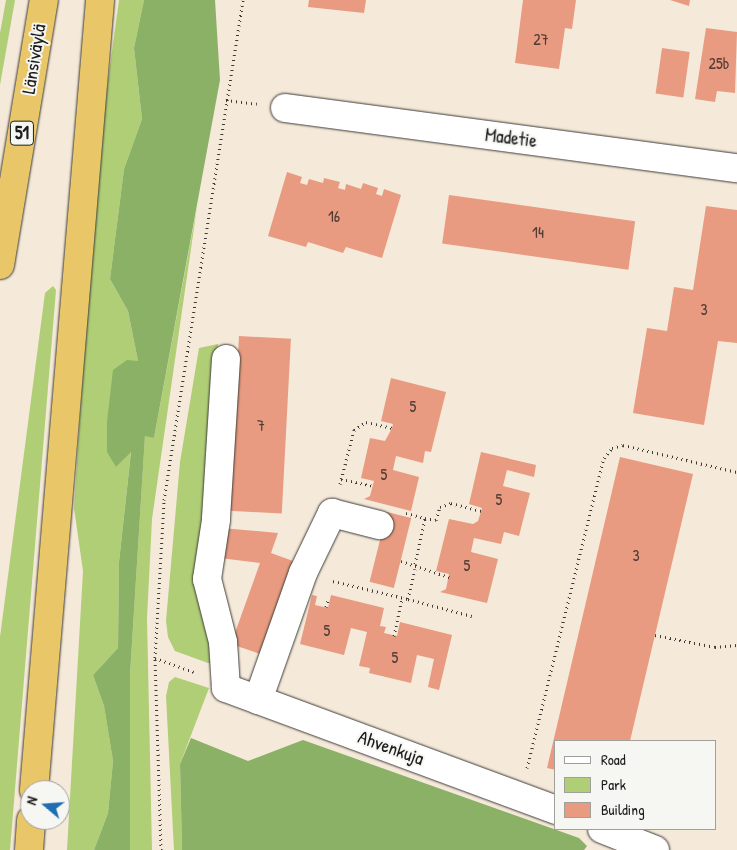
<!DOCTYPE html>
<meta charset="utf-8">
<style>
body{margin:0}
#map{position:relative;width:737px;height:850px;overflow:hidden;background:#f5e9d9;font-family:"Patrick Hand",sans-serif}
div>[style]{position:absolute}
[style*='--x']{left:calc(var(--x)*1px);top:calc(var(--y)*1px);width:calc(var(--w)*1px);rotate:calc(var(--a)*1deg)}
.green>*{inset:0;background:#afce75}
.forest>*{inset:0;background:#8bb166}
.building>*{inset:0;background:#e89b80;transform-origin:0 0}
.path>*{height:3px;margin-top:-1.5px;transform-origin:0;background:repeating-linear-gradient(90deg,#3d3b38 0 1px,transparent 0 5px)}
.roads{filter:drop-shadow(0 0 1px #3d3b38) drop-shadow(0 0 1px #3d3b38)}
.minor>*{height:28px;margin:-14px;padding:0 14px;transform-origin:14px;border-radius:14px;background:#fff}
.highway>*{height:28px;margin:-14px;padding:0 14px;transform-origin:14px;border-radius:14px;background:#e9c769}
span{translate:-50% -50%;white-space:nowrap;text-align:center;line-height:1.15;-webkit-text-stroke:4px #f6f6f2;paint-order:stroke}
.number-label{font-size:16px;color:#4f3c35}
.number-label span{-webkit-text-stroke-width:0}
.shield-label span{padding:1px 4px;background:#f6f6f2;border:1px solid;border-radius:4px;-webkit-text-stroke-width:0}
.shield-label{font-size:18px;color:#1c1c1c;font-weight:700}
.street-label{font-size:19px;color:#1c1c1c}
.legend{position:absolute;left:554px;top:740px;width:162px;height:90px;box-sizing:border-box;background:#f6f6f2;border:1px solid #9f9f9c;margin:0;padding:6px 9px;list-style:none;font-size:15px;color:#1c1c1c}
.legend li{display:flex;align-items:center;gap:10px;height:25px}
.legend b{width:25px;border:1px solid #9f9f9c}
.north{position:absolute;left:20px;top:780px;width:50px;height:50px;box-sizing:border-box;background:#f6f6f2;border:1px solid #9f9f9c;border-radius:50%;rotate:288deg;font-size:14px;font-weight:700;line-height:20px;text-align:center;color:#1c1c1c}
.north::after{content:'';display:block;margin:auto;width:18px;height:22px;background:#1f6fb2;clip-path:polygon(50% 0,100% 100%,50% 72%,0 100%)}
</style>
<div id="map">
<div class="green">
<div style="clip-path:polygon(6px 0,15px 0,0 85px,0 33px)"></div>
<div style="clip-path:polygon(119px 0,144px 0,134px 48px,142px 119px,124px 169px,110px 279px,128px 311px,138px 361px,116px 467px,131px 451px,119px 562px,118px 648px,93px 675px,104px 706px,113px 761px,108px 813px,94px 850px,67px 850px,83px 571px,74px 508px,96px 168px)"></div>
<div style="clip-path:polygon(197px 207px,152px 519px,147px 618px,152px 850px,130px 850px,130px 675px,145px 435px,154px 438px)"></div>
<div style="clip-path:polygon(53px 286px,56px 290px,10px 850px,0 850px,0 637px,45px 293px)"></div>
<div style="clip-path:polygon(218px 344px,206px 522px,200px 532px,196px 584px,209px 621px,212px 663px,208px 663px,175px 651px,168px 637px,166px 621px,180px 462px,199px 348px)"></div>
<div style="clip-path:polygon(175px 677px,209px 688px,180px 764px,182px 850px,174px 850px,166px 696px,169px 682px)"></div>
</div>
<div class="forest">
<div style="clip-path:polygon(144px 0,215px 0,220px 80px,154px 438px,145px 436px,130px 675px,130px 850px,94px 850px,108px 813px,113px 761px,104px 706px,93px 675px,118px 648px,119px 562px,131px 452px,116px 467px,107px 452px,107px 422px,113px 370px,127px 360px,138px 361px,128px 311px,110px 279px,124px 169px,142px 119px,134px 48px)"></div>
<div style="clip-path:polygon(191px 738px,248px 761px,303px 740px,579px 838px,587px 846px,584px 850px,182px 850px,180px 764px)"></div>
</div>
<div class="building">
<div style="clip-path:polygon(309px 0,366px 0,364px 13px,308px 7px)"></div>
<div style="clip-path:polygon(523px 0,576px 0,572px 29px,565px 28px,559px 69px,515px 63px)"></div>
<div style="clip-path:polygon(670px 0,690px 0,689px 6px)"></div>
<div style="clip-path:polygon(706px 28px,737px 32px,735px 93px,717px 91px,715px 102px,695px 99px)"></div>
<div style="left:662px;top:48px;width:28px;height:46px;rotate:8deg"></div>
<div style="clip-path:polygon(287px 172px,302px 177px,300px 183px,307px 185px,309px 179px,323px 183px,324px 178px,340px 182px,338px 188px,345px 190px,346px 184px,361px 189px,363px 183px,378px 188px,376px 194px,382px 196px,384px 189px,401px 195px,382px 258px,346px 247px,343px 253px,308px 242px,306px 247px,268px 236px)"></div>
<div style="left:449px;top:195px;width:188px;height:49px;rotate:8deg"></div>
<div style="clip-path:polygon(706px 206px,737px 210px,737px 343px,718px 341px,704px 425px,633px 413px,647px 328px,667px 331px,674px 287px,693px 290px)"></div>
<div style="left:239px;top:336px;width:52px;height:175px;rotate:3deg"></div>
<div style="clip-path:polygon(391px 378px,446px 392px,431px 452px,425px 451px,423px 463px,396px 456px,393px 470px,419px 477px,411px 511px,364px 499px,370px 496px,374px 481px,361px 478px,370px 438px,385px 441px,392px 428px,393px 424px,381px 421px)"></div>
<div style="clip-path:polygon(481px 452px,536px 465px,534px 477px,507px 470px,503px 486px,530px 493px,519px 536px,504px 532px,501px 544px,474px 538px,471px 552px,498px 559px,487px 603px,440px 592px,446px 589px,449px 574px,436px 571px,449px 519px,473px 524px,478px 521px,482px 508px,469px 504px)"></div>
<div style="clip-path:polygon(620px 457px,693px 474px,630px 741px,556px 741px,556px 770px,547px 768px)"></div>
<div style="left:387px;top:512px;width:25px;height:72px;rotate:14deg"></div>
<div style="clip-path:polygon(222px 528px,278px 533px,271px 553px,293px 561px,260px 654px,231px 644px,260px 563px,212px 557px)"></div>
<div style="clip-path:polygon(312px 595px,317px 596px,315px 605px,328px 608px,331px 595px,384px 608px,380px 626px,386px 627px,384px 633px,397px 636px,400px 622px,452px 635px,439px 690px,428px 687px,434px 659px,417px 655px,411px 683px,369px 673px,370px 668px,359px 666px,367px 632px,351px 628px,344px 655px,300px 644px)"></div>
</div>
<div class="path">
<div style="--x:226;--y:100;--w:31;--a:7"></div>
<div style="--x:341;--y:479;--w:33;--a:12"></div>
<div style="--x:340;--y:484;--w:56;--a:-75.5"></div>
<div style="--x:354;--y:430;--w:14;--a:-34"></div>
<div style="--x:366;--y:422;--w:27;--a:13"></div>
<div style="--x:406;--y:513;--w:20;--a:15"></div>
<div style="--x:401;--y:561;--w:51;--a:18.4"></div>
<div style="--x:415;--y:564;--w:47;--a:-77.7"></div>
<div style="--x:425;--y:518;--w:11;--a:10"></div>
<div style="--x:436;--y:520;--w:14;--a:-73"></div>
<div style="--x:440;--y:507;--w:12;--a:-20"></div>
<div style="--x:451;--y:503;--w:31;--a:15"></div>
<div style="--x:333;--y:581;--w:77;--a:13.5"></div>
<div style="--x:408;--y:599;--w:31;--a:-77"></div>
<div style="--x:408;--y:599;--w:66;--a:14.9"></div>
<div style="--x:326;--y:607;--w:7;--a:-74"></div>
<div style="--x:655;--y:635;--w:61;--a:11.3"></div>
<div style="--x:715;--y:647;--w:22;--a:-5"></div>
<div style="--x:394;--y:636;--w:40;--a:-78"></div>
<div style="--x:155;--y:658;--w:41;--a:19.7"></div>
<div style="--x:527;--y:768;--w:319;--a:-76.1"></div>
<div style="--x:604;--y:458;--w:13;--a:-51"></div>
<div style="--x:612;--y:448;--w:11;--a:-15"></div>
<div style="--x:623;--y:445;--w:117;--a:13.3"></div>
<div style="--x:161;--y:850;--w:192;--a:-91.8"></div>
<div style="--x:155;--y:658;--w:158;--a:-86.7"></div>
<div style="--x:164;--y:500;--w:506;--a:-81.02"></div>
</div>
<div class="roads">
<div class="minor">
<div style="--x:285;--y:108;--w:456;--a:7.6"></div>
<div style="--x:226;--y:359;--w:161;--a:93.6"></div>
<div style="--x:216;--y:520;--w:60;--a:98.7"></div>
<div style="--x:207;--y:579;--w:65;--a:75.7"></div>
<div style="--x:223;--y:642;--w:46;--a:86.3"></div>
<div style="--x:226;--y:688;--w:352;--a:20.3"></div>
<div style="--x:258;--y:700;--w:135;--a:-70.5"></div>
<div style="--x:303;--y:573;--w:67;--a:-64.2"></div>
<div style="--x:332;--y:513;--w:49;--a:14.3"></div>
<div style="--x:602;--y:829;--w:57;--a:21.6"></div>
</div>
<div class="highway">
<div style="--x:0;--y:265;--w:269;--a:-80.6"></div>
<div style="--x:34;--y:790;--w:793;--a:-85.22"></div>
<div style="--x:29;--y:850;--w:30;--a:-86"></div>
</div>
</div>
<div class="number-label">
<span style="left:541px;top:39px">27</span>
<span style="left:719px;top:63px">25b</span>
<span style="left:334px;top:216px">16</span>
<span style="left:538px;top:232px">14</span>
<span style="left:704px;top:309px">3</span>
<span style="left:413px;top:406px">5</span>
<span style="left:261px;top:425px">7</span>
<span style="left:384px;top:474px">5</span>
<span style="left:499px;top:499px">5</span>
<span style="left:636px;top:555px">3</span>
<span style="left:467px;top:565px">5</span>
<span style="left:327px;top:630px">5</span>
<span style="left:395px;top:657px">5</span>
</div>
<div class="shield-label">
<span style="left:22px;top:133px">51</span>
</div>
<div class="street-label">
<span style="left:34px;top:59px;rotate:-81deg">Länsiväylä</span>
<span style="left:511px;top:138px;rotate:7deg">Madetie</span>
<span style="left:391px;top:748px;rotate:20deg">Ahvenkuja</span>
</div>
<ul class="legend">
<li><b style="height:6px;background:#fff"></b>Road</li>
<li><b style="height:14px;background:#afce75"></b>Park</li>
<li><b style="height:14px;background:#e89b80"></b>Building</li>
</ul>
<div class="north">N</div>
</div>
